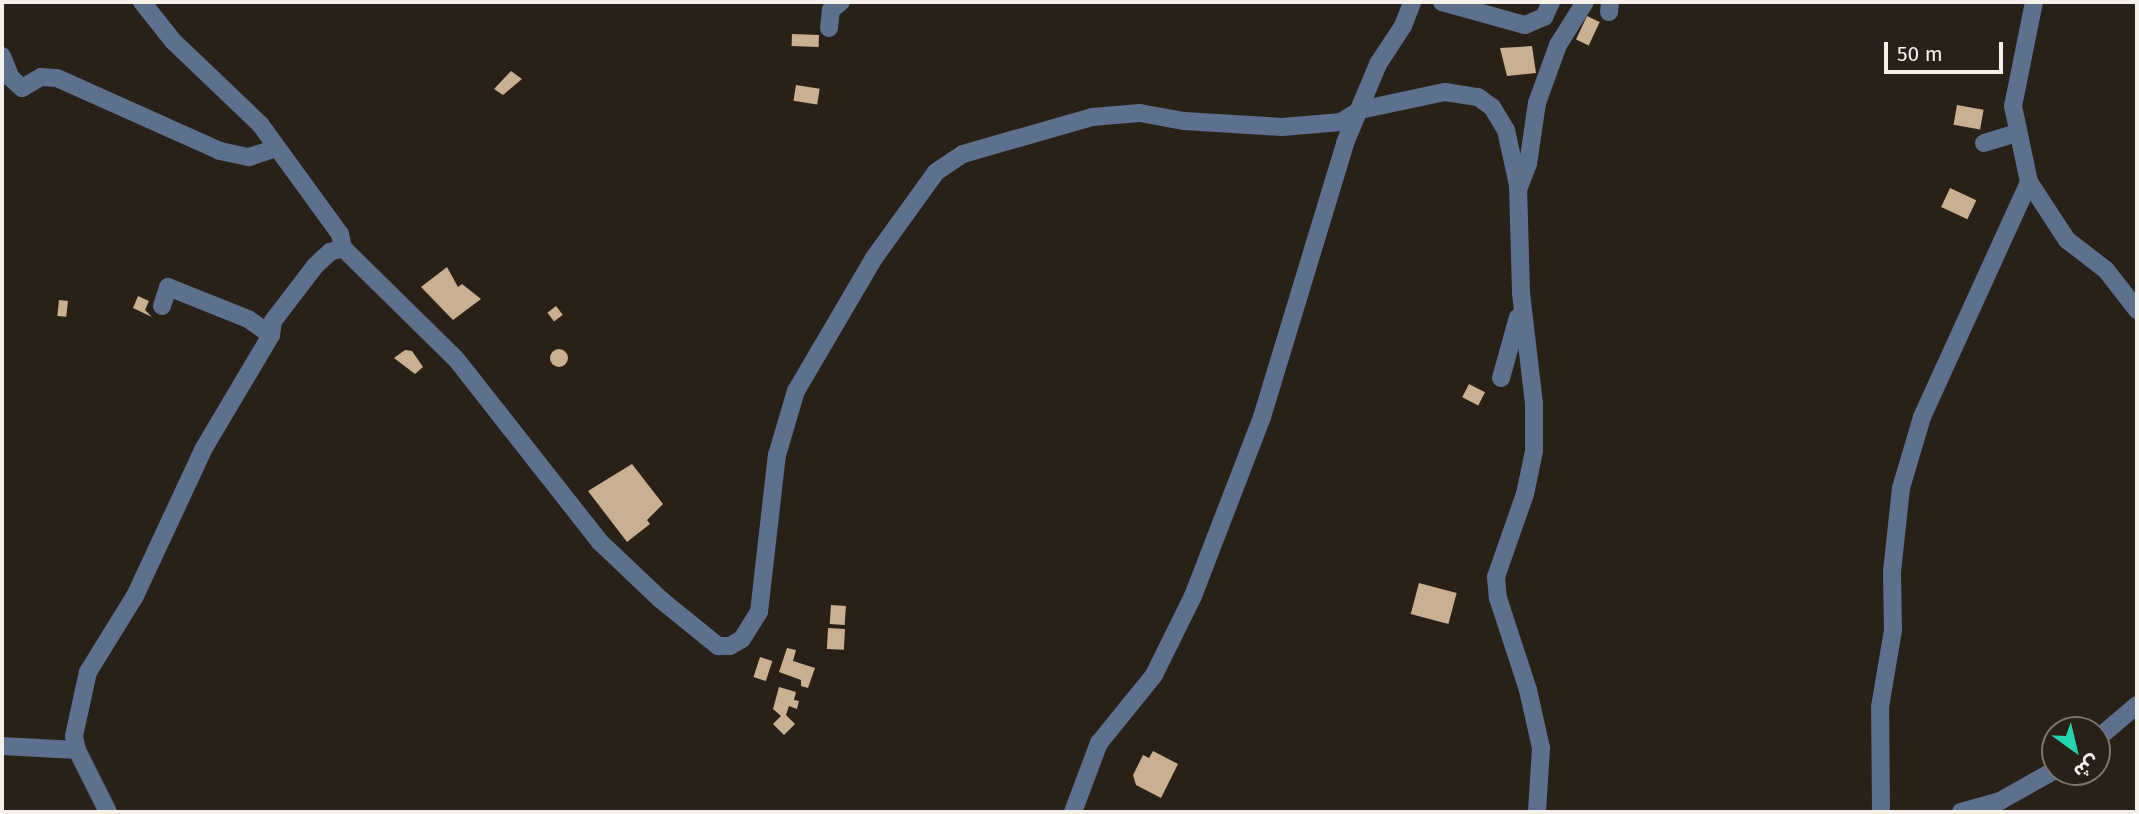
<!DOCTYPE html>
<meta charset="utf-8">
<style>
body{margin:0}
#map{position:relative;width:2139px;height:814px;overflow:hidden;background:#292118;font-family:"Fira Sans","Noto Sans Arabic",sans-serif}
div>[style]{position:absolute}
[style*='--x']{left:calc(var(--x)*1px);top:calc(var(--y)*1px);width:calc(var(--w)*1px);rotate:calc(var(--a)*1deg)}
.building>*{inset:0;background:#c9b090;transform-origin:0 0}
.round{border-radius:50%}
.minor>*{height:18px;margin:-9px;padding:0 9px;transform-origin:9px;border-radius:9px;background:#5d708d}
span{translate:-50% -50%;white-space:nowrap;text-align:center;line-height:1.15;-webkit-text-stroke:7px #292118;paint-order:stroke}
.frame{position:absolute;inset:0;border:4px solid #f5f0ea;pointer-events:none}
.north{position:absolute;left:2041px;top:716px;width:70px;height:70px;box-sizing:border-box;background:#292118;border:2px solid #7b746c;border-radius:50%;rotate:146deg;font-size:19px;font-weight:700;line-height:28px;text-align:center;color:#f5f0ea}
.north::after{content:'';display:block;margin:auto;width:24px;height:32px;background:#25d5ae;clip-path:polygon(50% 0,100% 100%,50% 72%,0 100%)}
.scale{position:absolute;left:1884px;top:42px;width:119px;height:32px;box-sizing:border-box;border:4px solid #f5f0ea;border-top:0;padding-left:9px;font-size:21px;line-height:24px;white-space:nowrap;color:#f5f0ea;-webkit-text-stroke:5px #292118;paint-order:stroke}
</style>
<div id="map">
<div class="building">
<div style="left:1587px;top:16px;width:14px;height:26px;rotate:25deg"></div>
<div style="left:792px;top:34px;width:27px;height:12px;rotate:2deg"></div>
<div style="clip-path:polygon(1532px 46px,1536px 73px,1507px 76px,1500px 48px)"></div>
<div style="clip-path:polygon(511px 71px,522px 79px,503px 95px,494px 89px)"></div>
<div style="left:796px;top:85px;width:24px;height:16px;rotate:9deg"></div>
<div style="left:1957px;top:105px;width:27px;height:20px;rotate:10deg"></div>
<div style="left:1950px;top:188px;width:29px;height:21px;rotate:25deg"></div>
<div style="clip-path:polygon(447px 267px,458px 287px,462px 284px,481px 299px,453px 320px,421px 287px)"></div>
<div style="clip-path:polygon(138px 296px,149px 301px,145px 310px,152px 317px,133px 308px)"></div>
<div style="left:59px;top:300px;width:9px;height:16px;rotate:6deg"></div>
<div style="left:556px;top:306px;width:11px;height:11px;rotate:52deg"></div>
<div class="round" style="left:550px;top:349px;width:18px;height:18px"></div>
<div style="clip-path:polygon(405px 350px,412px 351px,423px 367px,415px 374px,394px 358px)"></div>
<div style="left:1469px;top:384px;width:18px;height:15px;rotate:27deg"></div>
<div style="clip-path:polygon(632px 464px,663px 504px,647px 520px,650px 524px,627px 542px,588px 491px)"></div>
<div style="left:1419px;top:583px;width:39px;height:32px;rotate:15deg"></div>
<div style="left:831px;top:605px;width:15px;height:19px;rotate:4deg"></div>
<div style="left:828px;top:628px;width:17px;height:21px;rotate:3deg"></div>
<div style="clip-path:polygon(787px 648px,796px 650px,793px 661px,815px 668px,808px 688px,801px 686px,801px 680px,779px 672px)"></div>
<div style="left:760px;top:657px;width:13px;height:21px;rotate:18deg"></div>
<div style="clip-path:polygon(779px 687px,796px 692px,794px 700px,799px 701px,797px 709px,789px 706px,786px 715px,795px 724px,784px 735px,773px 724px,781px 716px,773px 709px)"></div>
<div style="clip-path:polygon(1153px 751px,1178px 764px,1161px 798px,1136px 785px,1133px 775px,1143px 755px,1149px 758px)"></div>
</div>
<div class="minor">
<div style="--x:142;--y:2;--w:50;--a:51.5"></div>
<div style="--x:173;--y:41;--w:120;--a:43.7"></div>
<div style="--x:260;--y:124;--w:136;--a:54"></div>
<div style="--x:340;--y:234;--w:14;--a:78"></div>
<div style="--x:343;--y:248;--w:158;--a:44.5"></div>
<div style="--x:456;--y:359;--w:233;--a:51.8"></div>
<div style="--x:600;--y:542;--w:83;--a:43.5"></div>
<div style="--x:660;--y:599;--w:75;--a:39"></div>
<div style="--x:718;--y:646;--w:12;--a:0"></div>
<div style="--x:730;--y:646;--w:14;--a:-30"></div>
<div style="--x:742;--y:639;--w:32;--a:-58"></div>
<div style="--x:759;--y:612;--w:158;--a:-83.5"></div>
<div style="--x:777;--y:455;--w:67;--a:-73.5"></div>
<div style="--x:796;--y:391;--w:154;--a:-59.6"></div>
<div style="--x:874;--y:258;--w:106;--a:-54.2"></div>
<div style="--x:936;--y:172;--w:32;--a:-34"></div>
<div style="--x:963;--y:154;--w:134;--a:-16"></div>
<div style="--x:1092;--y:117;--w:48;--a:-4.8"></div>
<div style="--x:1140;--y:113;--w:45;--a:10.3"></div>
<div style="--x:1184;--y:121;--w:98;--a:3.5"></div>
<div style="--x:1282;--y:127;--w:59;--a:-4.8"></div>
<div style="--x:1341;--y:122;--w:22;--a:-32"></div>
<div style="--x:1360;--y:110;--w:87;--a:-12"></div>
<div style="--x:1445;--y:92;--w:33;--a:9"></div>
<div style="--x:1478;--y:97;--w:17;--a:36"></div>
<div style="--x:1492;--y:107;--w:27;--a:59"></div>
<div style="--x:1506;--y:130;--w:56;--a:77.7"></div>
<div style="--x:1518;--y:185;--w:108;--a:88.4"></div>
<div style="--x:1521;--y:293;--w:112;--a:83.3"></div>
<div style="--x:1534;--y:404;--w:47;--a:90"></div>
<div style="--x:1534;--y:451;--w:44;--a:101.8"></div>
<div style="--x:1525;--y:494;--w:88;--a:109.3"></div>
<div style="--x:1496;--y:577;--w:21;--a:85"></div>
<div style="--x:1498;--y:598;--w:97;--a:71.9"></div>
<div style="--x:1528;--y:690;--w:59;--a:77.4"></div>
<div style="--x:1541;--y:748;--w:64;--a:93.6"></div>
<div style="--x:1442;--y:2;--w:86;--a:15.5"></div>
<div style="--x:1525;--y:25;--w:21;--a:-23"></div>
<div style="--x:1544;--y:17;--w:17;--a:-65"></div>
<div style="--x:2034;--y:2;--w:106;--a:101.4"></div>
<div style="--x:2013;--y:106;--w:78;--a:78.1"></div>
<div style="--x:2029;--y:182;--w:69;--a:56.8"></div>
<div style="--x:2067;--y:240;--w:49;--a:37.6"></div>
<div style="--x:2106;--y:270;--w:51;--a:52.2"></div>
<div style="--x:1609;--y:12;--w:10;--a:-84"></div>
<div style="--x:829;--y:28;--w:18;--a:-84"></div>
<div style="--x:831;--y:10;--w:13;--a:-39"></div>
<div style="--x:2;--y:56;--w:24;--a:68"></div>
<div style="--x:11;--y:78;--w:15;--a:42"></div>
<div style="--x:22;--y:88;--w:22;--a:-30"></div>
<div style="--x:41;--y:77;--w:16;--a:4"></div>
<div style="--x:57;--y:78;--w:179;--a:24.1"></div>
<div style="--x:220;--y:151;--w:30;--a:12"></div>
<div style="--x:249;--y:157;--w:29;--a:-18"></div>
<div style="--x:1984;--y:143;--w:34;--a:-17"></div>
<div style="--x:1519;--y:187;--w:25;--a:-69"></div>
<div style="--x:1528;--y:164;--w:62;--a:-81.6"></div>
<div style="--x:1537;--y:103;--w:62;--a:-70.1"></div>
<div style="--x:1558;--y:45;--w:51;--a:-57.9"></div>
<div style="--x:162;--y:306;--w:20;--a:-72"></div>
<div style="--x:168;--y:287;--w:86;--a:21.8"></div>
<div style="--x:248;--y:319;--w:28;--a:35"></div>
<div style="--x:1501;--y:378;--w:63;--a:-74.4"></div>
<div style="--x:2097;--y:739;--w:52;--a:-40.4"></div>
<div style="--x:2;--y:746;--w:75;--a:3.1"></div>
<div style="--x:108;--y:812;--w:69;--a:-116.6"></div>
<div style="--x:77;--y:750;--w:14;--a:-102"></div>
<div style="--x:74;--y:736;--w:66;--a:-77.7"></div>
<div style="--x:88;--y:672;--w:89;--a:-58.3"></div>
<div style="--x:135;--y:596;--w:163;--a:-65"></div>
<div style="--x:204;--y:448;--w:131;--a:-59.3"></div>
<div style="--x:271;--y:335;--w:14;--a:-82"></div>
<div style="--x:273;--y:321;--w:69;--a:-52.6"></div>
<div style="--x:315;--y:266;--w:21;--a:-43"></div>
<div style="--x:330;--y:252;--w:14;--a:-17"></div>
<div style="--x:1073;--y:812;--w:74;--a:-69.4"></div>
<div style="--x:1099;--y:743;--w:87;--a:-51"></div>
<div style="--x:1154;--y:675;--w:88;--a:-63.7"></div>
<div style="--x:1193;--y:596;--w:192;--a:-68.9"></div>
<div style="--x:1262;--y:417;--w:286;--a:-73.1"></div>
<div style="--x:1345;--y:143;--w:86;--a:-67.3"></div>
<div style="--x:1378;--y:64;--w:45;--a:-56.7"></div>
<div style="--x:1403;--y:26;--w:26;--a:-69"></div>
<div style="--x:1881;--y:812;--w:105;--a:-90.5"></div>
<div style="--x:1880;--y:707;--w:78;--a:-80.4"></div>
<div style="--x:1893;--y:630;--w:58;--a:-91"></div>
<div style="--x:1892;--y:572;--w:84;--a:-83.9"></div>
<div style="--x:1901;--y:488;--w:74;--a:-73.5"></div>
<div style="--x:1922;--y:417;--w:258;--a:-65.5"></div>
<div style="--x:1961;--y:812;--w:41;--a:-15.8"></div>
<div style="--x:2000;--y:801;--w:63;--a:-29.4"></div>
</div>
<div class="frame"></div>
<div class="north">ش</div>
<div class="scale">50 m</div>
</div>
